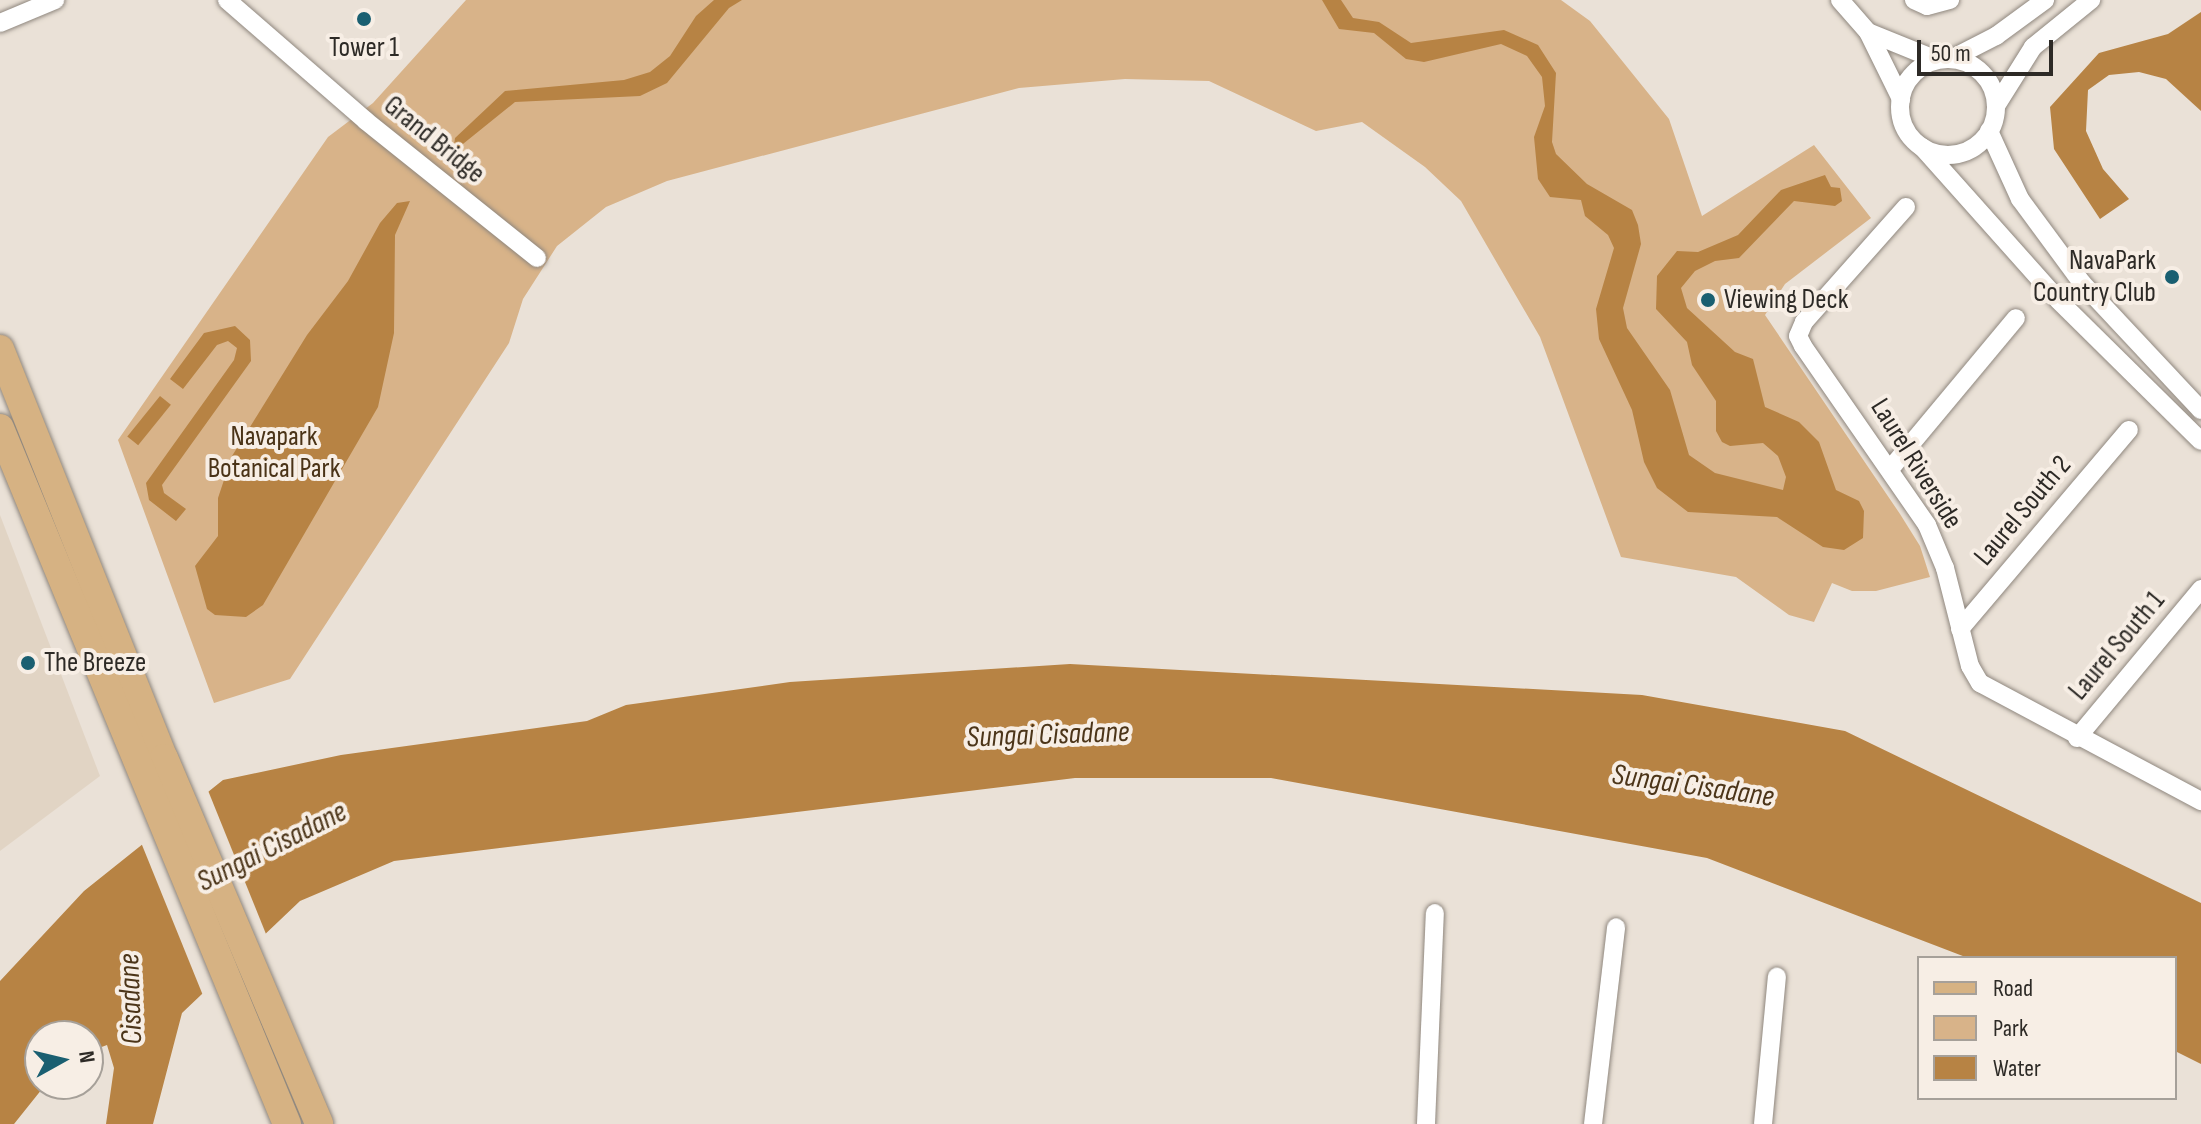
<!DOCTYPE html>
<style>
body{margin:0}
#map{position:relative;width:2201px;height:1124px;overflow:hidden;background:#eae1d7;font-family:"Sofia Sans Condensed",sans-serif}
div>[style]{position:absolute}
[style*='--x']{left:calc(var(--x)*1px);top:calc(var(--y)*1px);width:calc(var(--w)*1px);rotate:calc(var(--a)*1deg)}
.built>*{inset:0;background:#e1d4c4}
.green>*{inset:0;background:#d8b389}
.water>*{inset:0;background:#b78344;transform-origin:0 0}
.pier>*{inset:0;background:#eae1d7}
.roads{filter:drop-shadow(0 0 2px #8f877e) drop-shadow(0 0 2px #8f877e)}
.street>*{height:18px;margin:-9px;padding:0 9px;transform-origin:9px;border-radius:9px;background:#fff}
.street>.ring{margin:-9px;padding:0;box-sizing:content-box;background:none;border:18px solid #fff;border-radius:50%}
.primary>*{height:28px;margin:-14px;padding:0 14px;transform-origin:14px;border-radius:14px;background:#d6b283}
.dots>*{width:22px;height:22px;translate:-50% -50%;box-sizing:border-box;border:4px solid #f7eee5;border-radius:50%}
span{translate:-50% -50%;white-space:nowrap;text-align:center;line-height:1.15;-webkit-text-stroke:8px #f7eee5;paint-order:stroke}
.poi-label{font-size:28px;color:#2d2a26}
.right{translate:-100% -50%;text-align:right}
.left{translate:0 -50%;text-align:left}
.street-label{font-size:28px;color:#2d2a26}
.park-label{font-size:28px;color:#4a3317}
.water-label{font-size:30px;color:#4c3519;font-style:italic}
.legend{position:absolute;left:1917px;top:956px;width:260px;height:144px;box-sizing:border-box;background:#f7eee5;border:2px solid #a6a099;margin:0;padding:10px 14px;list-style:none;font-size:24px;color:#2d2a26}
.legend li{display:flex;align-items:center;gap:16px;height:40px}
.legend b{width:40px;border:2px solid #a6a099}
.north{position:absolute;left:24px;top:1020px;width:80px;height:80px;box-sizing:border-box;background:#f7eee5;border:2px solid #a6a099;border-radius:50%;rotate:82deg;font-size:22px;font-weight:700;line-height:32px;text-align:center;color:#2d2a26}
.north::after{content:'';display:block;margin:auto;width:28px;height:36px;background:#1a5f71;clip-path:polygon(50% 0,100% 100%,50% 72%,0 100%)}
.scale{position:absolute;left:1917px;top:40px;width:136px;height:36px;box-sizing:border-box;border:4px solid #2d2a26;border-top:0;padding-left:10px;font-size:24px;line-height:28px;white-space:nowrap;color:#2d2a26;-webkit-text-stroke:6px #f7eee5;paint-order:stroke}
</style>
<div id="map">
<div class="built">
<div style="clip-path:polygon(0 515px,100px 776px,0 851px)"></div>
</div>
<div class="green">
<div style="clip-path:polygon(466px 0,1561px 0,1590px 21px,1669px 119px,1702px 216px,1814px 145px,1871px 218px,1785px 284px,1765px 315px,1900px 514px,1920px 546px,1930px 577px,1876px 591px,1852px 591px,1832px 583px,1814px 622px,1789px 615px,1736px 577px,1621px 557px,1540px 337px,1461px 201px,1425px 167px,1362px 122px,1316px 131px,1209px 81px,1125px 79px,1019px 88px,667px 181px,606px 207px,557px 246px,523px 299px,509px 343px,290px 679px,214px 703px,118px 440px,328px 137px,373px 103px)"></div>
</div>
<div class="water">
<div style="clip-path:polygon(714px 0,742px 0,729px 8px,667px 83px,640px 96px,515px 102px,453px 152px,455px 138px,505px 91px,624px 80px,650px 72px,670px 56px,696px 16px)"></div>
<div style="clip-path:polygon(1322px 0,1341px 0,1353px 18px,1379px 22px,1411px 43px,1504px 30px,1538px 45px,1556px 73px,1552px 142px,1556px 154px,1587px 184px,1632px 210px,1638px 225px,1641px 244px,1623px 308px,1627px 328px,1670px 390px,1689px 455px,1715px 473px,1783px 490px,1786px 477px,1778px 456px,1763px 443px,1730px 446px,1722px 442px,1716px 431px,1716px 401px,1692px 365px,1687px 342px,1656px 309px,1657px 276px,1677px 251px,1698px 252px,1738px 235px,1781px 190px,1825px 175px,1831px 187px,1840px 188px,1842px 201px,1835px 206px,1794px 201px,1739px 258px,1715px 261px,1695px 271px,1681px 288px,1687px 308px,1735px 352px,1753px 359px,1765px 407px,1799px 422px,1819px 442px,1836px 490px,1859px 501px,1864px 511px,1863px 538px,1844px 550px,1823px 547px,1777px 517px,1688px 512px,1657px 488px,1644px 462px,1632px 410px,1599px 339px,1596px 309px,1614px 248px,1608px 235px,1585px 216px,1581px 200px,1550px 197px,1538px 179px,1534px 137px,1545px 106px,1542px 77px,1527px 56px,1501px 44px,1424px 62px,1406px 59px,1374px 33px,1339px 29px)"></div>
<div style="clip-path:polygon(2201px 12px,2201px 111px,2166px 79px,2139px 72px,2109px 75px,2088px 90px,2086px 131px,2103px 169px,2129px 199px,2100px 219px,2054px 149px,2050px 107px,2099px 53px,2168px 34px)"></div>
<div style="clip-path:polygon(410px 201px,395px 235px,394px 333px,378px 407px,263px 605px,246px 617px,215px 615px,207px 609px,195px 566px,218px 536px,218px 498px,232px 456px,307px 335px,348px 281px,380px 223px,397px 203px)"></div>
<div style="clip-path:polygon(235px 326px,250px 340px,251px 361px,162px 485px,164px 493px,186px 509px,176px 521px,149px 500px,146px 483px,234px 360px,237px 348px,228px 341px,217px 345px,183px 389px,170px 379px,204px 333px)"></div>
<div style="left:160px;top:396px;width:14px;height:52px;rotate:39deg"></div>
<div style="clip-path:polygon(1070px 664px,1642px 695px,1845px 731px,2201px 903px,2201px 1064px,2175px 1051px,2175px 958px,1968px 958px,1707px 858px,1271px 778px,1075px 778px,394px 861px,300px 901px,182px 1013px,153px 1124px,106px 1124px,114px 1068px,107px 1045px,88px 1052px,88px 1036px,40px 1036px,40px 1084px,46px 1084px,14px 1124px,0 1124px,0 981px,84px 891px,223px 780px,341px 755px,587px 721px,626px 705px,790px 682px)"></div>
</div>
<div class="pier">
<div style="clip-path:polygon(207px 788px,268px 939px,204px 998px,140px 840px)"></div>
</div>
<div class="roads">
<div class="street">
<div style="--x:227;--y:0;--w:184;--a:41"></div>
<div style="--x:366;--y:121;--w:219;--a:38.7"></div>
<div style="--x:1840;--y:0;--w:43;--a:48.8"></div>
<div style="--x:1868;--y:32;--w:75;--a:63.8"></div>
<div style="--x:1914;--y:0;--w:14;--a:25"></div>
<div style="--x:1927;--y:6;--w:24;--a:-15"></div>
<div style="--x:0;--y:23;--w:60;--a:-22.7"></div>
<div style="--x:1868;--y:32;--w:74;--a:22.1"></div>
<div style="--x:1951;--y:59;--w:51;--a:-27.1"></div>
<div style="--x:1996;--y:36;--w:61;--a:-36.3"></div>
<div class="ring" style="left:1900px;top:59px;width:78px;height:78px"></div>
<div style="--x:1996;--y:106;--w:70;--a:-57.9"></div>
<div style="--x:2033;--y:47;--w:75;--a:-39"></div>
<div style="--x:1989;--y:131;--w:75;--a:65.5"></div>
<div style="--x:2020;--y:199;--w:104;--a:53.6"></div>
<div style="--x:2082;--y:283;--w:174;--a:46.9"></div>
<div style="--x:1922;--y:147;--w:206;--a:48.3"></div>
<div style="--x:2059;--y:301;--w:199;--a:44.6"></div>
<div style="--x:1906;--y:207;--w:154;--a:131.6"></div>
<div style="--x:1804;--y:322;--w:15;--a:113"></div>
<div style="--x:1798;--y:336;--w:11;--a:63"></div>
<div style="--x:1803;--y:346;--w:218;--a:55.3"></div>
<div style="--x:1927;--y:525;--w:47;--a:67.3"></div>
<div style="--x:1945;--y:568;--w:101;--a:75.7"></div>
<div style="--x:1970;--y:666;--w:20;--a:60"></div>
<div style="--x:1980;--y:683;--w:251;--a:28.1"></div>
<div style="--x:1891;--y:468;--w:195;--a:-50.2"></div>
<div style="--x:1960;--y:629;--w:261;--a:-49.7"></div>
<div style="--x:2077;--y:738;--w:194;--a:-50.2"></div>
<div style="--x:1426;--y:1124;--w:211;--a:-87.6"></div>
<div style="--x:1593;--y:1124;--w:198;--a:-83.3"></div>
<div style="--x:1763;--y:1124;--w:148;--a:-84.6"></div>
</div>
<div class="primary">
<div style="--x:0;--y:349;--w:441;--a:68.2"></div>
<div style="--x:164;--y:758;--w:397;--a:67"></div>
<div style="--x:0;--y:428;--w:753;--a:67.59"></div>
</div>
</div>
<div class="dots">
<div style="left:364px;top:19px;background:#1a5f71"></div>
<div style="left:2172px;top:277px;background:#1a5f71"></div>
<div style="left:1708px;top:300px;background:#1a5f71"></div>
<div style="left:28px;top:663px;background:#1a5f71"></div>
</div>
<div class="poi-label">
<span style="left:364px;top:48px">Tower 1</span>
<span class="right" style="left:2156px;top:277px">NavaPark<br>Country Club</span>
<span class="left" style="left:1724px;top:300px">Viewing Deck</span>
<span class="left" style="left:44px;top:663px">The Breeze</span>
</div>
<div class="street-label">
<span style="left:434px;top:140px;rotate:39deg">Grand Bridge</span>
<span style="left:1916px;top:464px;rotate:58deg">Laurel Riverside</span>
<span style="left:2023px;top:511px;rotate:-50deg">Laurel South 2</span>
<span style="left:2117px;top:646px;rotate:-50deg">Laurel South 1</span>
</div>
<div class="park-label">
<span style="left:274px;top:453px">Navapark<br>Botanical Park</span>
</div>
<div class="water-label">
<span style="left:1048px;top:735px;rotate:-2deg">Sungai Cisadane</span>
<span style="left:1693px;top:786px;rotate:8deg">Sungai Cisadane</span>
<span style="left:272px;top:847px;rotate:-27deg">Sungai Cisadane</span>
<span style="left:131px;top:999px;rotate:-92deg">Cisadane</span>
</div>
<ul class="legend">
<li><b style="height:10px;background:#d6b283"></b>Road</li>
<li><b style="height:22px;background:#d8b389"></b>Park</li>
<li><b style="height:22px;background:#b78344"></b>Water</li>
</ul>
<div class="north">N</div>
<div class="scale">50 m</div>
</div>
